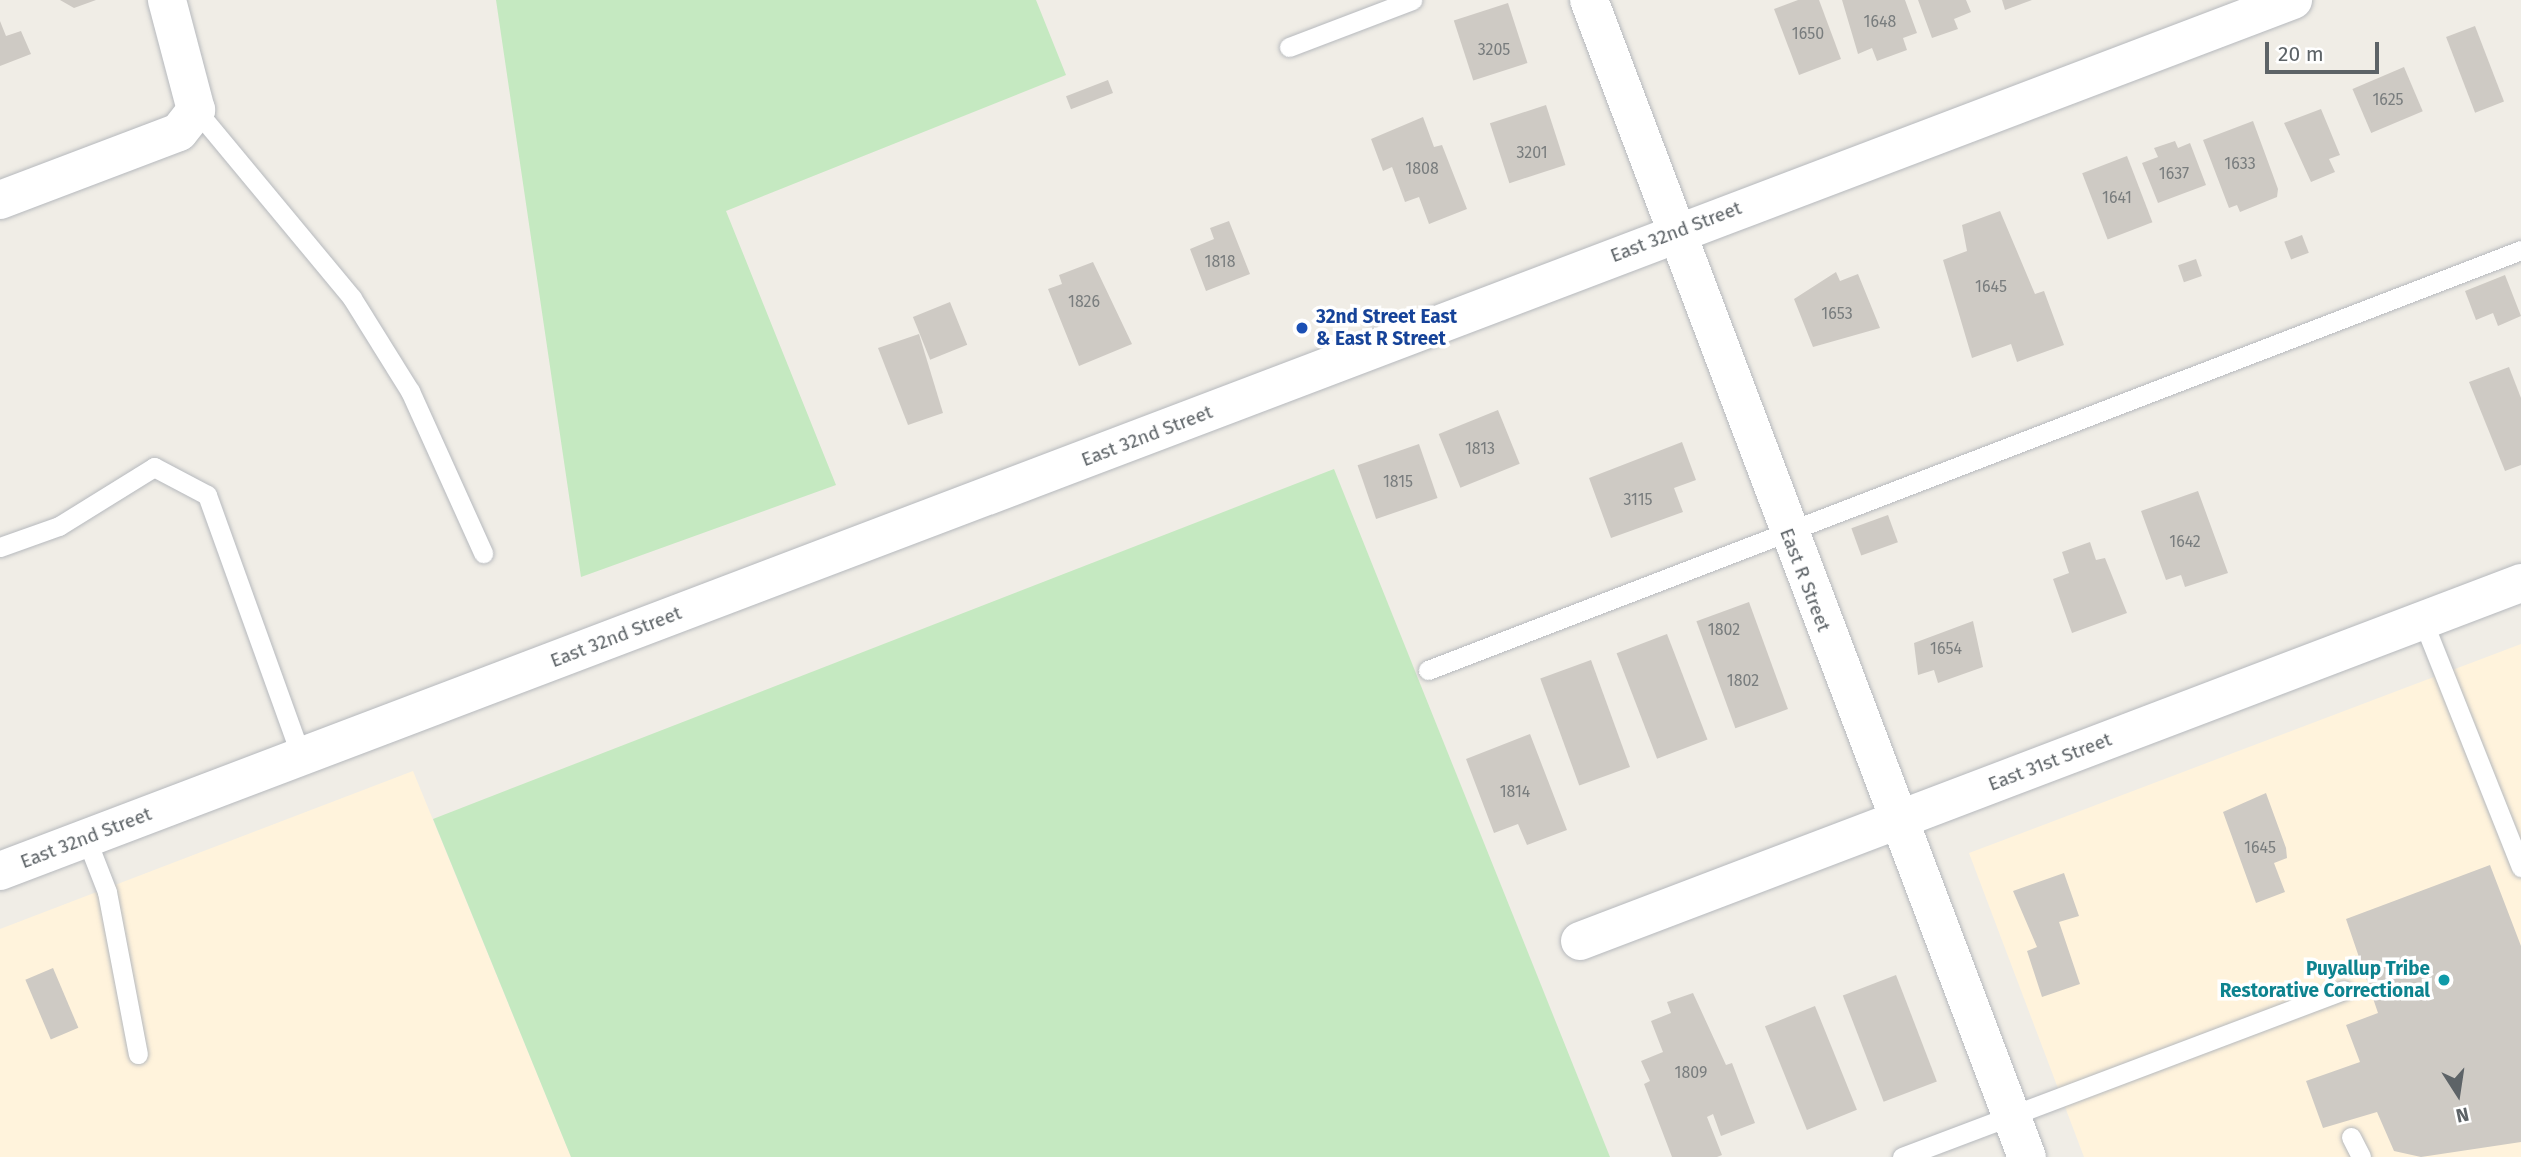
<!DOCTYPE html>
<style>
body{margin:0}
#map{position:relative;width:2521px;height:1157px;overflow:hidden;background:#f0ede6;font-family:"Fira Sans",sans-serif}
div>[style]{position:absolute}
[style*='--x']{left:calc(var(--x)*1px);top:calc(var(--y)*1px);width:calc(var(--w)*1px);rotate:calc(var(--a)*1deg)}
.commercial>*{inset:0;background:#fff3dc}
.green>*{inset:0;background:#c5e9c1}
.building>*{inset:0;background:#cecac4;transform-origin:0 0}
.roads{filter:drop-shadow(0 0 2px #b6b9bd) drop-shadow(0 0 2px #b6b9bd)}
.service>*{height:19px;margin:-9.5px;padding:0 9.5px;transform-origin:9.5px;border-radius:9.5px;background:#fff}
.minor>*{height:38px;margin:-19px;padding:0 19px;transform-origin:19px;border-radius:19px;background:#fff}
.dots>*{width:19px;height:19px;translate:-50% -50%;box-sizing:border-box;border:4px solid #fff;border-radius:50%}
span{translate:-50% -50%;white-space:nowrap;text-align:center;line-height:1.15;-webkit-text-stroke:7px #fff;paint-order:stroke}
.number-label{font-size:16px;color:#797d7e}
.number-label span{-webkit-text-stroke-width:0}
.street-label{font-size:19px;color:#5d6367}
.transit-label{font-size:19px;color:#164399;font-weight:700}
.left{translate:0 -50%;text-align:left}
.culture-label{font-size:19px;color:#0d838f;font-weight:700}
.right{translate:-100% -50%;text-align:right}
.north{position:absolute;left:2423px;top:1059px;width:70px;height:70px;-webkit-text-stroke:5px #fff;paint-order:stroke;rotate:168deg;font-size:19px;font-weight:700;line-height:28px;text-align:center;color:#5d6367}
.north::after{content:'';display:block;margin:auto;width:24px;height:32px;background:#5d6367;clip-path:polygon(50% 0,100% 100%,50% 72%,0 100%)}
.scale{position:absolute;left:2265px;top:42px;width:114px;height:32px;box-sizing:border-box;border:4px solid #5d6367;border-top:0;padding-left:9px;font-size:21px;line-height:24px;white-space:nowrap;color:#5d6367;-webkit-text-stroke:5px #fff;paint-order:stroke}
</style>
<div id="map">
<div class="commercial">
<div style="clip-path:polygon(2521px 644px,2521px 1157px,2084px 1157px,1969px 853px)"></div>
<div style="clip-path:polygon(413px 771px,571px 1157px,0 1157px,0 929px)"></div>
</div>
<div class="green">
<div style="clip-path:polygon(496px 0,1036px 0,1066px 75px,726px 211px,836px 485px,581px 577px)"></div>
<div style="clip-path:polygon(1334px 469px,1610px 1157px,571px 1157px,433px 819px)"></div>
</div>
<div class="building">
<div style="clip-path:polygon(60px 0,96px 0,74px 8px)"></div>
<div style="clip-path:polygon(1798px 0,1819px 0,1841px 59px,1799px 75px,1774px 9px)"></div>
<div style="clip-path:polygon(1842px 0,1905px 0,1917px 33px,1903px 38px,1907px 50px,1877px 61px,1872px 48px,1858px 54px)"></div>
<div style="clip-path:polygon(1918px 0,1966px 0,1971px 12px,1954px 19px,1958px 29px,1932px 38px)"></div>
<div style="clip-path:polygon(2002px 0,2032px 0,2005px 10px)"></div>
<div style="left:1508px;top:3px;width:63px;height:57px;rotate:72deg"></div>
<div style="clip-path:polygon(0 21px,6px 36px,21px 31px,31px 54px,0 66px)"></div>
<div style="left:2475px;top:26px;width:81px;height:31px;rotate:69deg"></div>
<div style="left:2404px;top:67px;width:48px;height:56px;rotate:67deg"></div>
<div style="left:1108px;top:80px;width:14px;height:45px;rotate:69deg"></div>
<div style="left:1546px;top:105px;width:63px;height:59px;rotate:72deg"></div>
<div style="clip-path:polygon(2321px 109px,2340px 155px,2329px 159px,2335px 172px,2311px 182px,2284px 123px)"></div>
<div style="clip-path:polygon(1423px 117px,1434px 147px,1442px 145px,1467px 209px,1429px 224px,1419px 197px,1405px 202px,1392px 167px,1383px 171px,1371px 139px)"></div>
<div style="clip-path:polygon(2253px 121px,2278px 189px,2277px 197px,2240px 212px,2237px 205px,2229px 208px,2203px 140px)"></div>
<div style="clip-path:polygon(2175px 141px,2178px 148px,2190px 143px,2206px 185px,2158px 203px,2142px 163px,2158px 157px,2154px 148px)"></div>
<div style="left:2127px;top:156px;width:71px;height:48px;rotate:69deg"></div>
<div style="clip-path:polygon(2000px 211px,2035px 294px,2044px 291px,2064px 345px,2017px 362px,2011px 344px,1972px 358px,1943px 260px,1967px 251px,1962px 225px)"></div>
<div style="clip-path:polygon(1229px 221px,1250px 274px,1206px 291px,1190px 249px,1214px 239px,1210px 228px)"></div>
<div style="left:2302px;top:235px;width:19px;height:19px;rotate:69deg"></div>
<div style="left:2196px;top:259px;width:18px;height:19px;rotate:71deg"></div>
<div style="clip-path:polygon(1093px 262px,1132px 344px,1079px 366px,1048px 289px,1062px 284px,1059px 275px)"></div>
<div style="clip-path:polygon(1836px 272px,1840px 281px,1858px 274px,1880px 328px,1813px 347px,1794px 299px)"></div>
<div style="clip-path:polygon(2505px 275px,2521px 316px,2498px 326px,2493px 313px,2476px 320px,2465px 291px)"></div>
<div style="left:950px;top:302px;width:46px;height:40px;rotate:68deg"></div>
<div style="clip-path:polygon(919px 334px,943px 413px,908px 425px,878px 348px)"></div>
<div style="clip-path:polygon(2509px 367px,2521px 398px,2521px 465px,2505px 471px,2469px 382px)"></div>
<div style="left:1498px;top:410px;width:58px;height:64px;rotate:68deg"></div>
<div style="clip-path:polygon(1682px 442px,1696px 480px,1674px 488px,1683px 512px,1611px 538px,1589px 478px)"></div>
<div style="left:1419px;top:444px;width:57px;height:65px;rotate:71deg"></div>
<div style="clip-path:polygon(2198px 491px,2228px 573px,2185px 587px,2181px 575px,2166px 580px,2141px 511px)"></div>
<div style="left:1888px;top:515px;width:29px;height:39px;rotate:70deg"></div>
<div style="clip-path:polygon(2090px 542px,2096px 560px,2105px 558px,2127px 613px,2072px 633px,2053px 579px,2069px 573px,2062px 552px)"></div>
<div style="left:1749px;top:602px;width:114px;height:56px;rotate:70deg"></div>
<div style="clip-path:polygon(1973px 621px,1983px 667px,1938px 683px,1934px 670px,1918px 675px,1914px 643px)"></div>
<div style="left:1667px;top:634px;width:113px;height:54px;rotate:69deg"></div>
<div style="left:1591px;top:660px;width:114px;height:54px;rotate:70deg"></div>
<div style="clip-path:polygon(1530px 734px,1567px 830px,1527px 845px,1518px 824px,1494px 833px,1466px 759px)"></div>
<div style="clip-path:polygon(2266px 793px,2286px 848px,2287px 858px,2274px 863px,2285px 892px,2256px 903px,2223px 812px)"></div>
<div style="clip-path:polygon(2490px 865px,2521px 946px,2521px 1142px,2421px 1157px,2394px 1151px,2377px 1112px,2323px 1128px,2306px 1081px,2360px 1062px,2346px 1025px,2378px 1013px,2346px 919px)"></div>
<div style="clip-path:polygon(2064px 873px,2079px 916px,2059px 922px,2080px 984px,2042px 997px,2027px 951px,2037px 947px,2013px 891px)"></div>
<div style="left:53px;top:968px;width:65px;height:30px;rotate:67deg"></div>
<div style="left:1896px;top:975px;width:114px;height:57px;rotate:69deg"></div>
<div style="clip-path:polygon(1693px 993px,1726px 1065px,1732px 1063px,1755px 1123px,1721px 1136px,1713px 1114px,1707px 1117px,1722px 1155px,1717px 1157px,1672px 1157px,1644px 1084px,1650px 1081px,1641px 1061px,1663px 1052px,1651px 1021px,1671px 1013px,1667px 1002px)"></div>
<div style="left:1815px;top:1006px;width:112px;height:54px;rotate:68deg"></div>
</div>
<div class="roads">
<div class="service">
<div style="--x:1289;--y:47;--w:132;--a:-20.9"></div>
<div style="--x:196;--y:110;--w:244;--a:50.3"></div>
<div style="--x:352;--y:298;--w:110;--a:58.1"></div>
<div style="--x:410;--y:391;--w:178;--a:65.7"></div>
<div style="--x:0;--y:547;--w:63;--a:-19.6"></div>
<div style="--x:59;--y:526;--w:112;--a:-31.8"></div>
<div style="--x:154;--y:467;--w:60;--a:27.8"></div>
<div style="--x:207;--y:495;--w:277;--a:70.2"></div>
<div style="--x:2423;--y:621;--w:265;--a:68.3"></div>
<div style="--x:1428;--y:670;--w:1171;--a:-21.02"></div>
<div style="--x:86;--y:838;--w:58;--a:68.7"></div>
<div style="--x:107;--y:892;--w:165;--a:79.2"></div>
<div style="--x:2351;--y:1137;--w:22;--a:63"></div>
<div style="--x:1902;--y:1157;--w:472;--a:-20.7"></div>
</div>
<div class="minor">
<div style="--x:1589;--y:0;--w:1237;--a:69.27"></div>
<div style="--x:0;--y:200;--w:191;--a:-20.8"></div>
<div style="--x:179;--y:132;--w:28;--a:-52"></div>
<div style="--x:196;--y:110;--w:114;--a:-104.8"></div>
<div style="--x:0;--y:871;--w:2453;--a:-20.8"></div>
<div style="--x:1580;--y:941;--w:1007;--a:-20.83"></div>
</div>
</div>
<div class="dots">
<div style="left:1302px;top:328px;background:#1a4fb4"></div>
<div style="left:2444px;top:980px;background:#0f9aa8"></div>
</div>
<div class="number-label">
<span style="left:1880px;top:22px">1648</span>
<span style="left:1808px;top:34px">1650</span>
<span style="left:1494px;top:50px">3205</span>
<span style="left:2388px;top:100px">1625</span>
<span style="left:1532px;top:153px">3201</span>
<span style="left:2240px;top:164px">1633</span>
<span style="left:1422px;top:169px">1808</span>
<span style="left:2174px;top:174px">1637</span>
<span style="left:2117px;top:198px">1641</span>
<span style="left:1220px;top:262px">1818</span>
<span style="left:1991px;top:287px">1645</span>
<span style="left:1084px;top:302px">1826</span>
<span style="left:1837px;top:314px">1653</span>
<span style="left:1480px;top:449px">1813</span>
<span style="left:1398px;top:482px">1815</span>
<span style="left:1638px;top:500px">3115</span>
<span style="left:2185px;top:542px">1642</span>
<span style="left:1724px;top:630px">1802</span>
<span style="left:1946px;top:649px">1654</span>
<span style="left:1743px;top:681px">1802</span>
<span style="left:1515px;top:792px">1814</span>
<span style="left:2260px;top:848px">1645</span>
<span style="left:1691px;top:1073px">1809</span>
</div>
<div class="street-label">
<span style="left:1676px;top:232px;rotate:-21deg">East 32nd Street</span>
<span style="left:1147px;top:436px;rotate:-21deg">East 32nd Street</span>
<span style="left:1805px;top:580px;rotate:69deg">East R Street</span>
<span style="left:616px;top:637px;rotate:-21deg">East 32nd Street</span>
<span style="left:2050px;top:762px;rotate:-21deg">East 31st Street</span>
<span style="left:86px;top:838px;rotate:-21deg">East 32nd Street</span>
</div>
<div class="transit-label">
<span class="left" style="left:1316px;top:328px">32nd Street East<br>&amp; East R Street</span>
</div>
<div class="culture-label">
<span class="right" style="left:2430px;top:980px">Puyallup Tribe<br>Restorative Correctional</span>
</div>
<div class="north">N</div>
<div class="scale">20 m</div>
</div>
